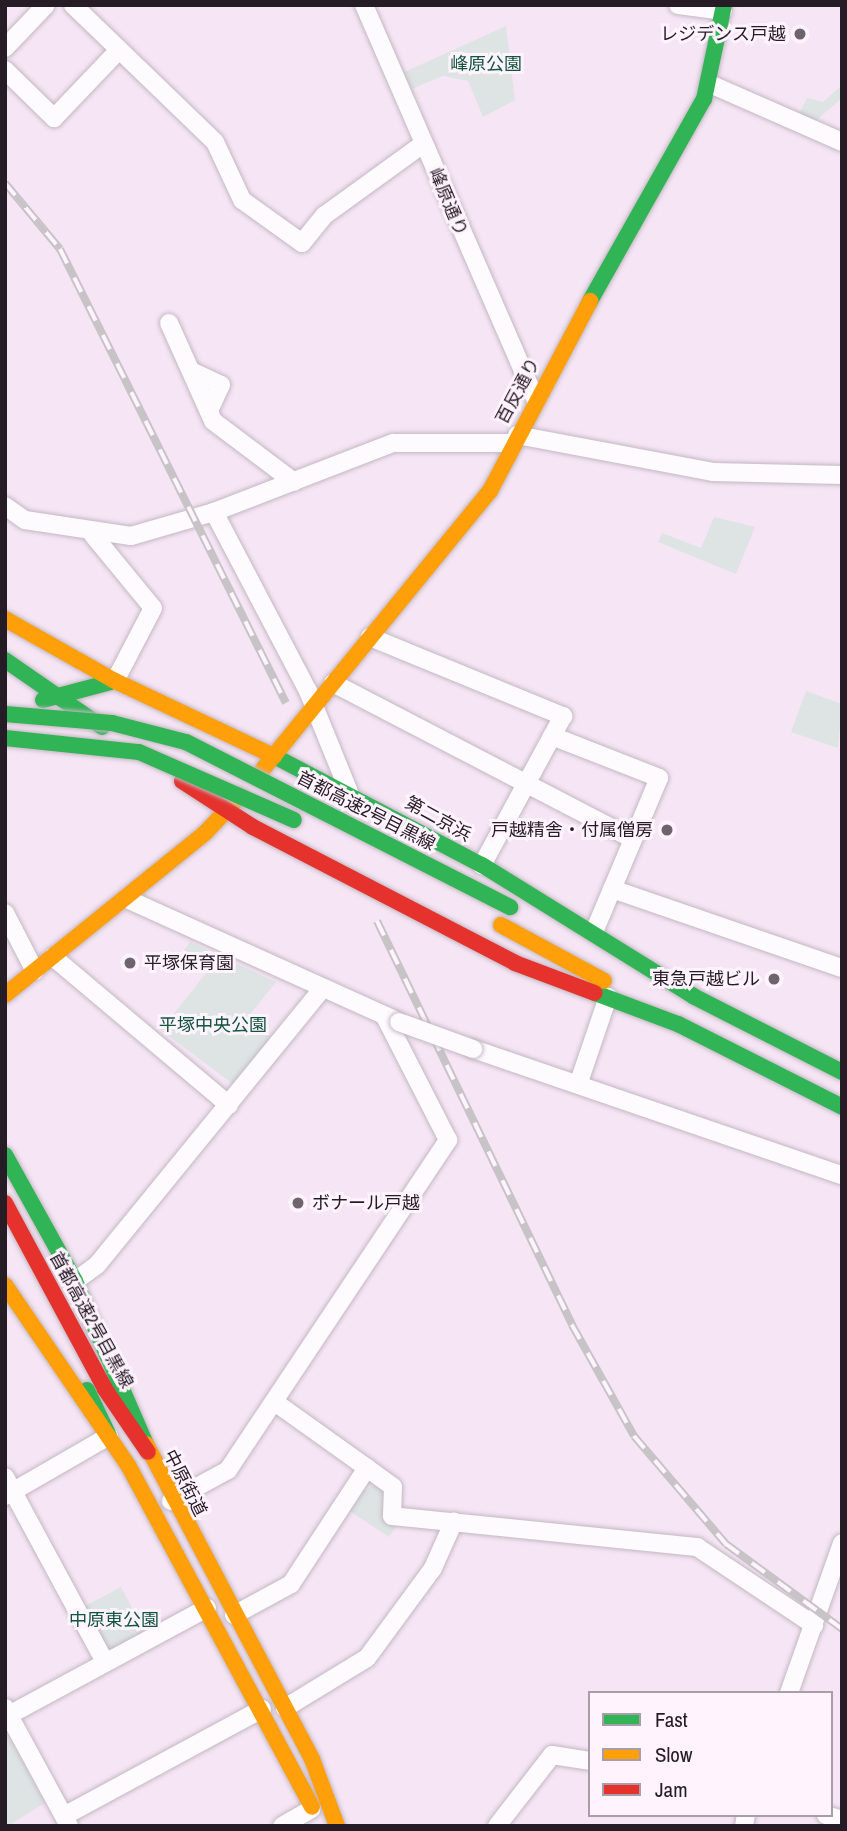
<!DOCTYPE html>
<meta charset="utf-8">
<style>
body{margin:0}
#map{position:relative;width:847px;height:1831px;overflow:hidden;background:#f6e6f5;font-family:"Archivo Narrow","Noto Sans JP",sans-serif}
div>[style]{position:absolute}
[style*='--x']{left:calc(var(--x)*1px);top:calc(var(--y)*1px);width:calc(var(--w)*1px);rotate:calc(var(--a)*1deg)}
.green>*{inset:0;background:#dde4e3;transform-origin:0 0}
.roads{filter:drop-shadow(0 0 2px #c3b7c2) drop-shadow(0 0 2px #c3b7c2)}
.street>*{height:18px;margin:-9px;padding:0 9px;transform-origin:9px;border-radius:9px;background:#fefbfe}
.fast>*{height:16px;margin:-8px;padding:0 8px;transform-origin:8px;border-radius:8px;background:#30b455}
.slow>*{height:16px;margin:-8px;padding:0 8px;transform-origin:8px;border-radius:8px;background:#ff9f0a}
.jam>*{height:16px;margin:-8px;padding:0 8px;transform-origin:8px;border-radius:8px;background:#e5322d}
.rail>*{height:8px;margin-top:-4px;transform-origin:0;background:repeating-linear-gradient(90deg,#fff3fe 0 16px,#c7c3c7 0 32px);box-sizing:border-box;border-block:2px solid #c7c3c7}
.bridges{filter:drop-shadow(0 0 2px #c3b7c2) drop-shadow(0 0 2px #c3b7c2)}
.street-bridge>*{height:18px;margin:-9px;padding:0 9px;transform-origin:9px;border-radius:9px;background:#fefbfe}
.fast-bridge>*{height:16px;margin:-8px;padding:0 8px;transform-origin:8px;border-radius:8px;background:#30b455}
.dots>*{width:19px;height:19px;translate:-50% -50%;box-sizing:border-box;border:4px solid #fff3fe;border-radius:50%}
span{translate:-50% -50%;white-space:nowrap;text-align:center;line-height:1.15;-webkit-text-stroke:6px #fff3fe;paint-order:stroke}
.poi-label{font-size:18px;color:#261c26}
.right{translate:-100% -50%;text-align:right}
.left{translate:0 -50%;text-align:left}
.park-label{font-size:18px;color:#11553b}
.street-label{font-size:18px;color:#261c26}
.frame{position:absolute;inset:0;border:7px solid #261c26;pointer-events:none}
.legend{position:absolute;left:588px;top:1691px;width:245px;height:126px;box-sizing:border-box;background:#fff3fe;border:2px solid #a89da8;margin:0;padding:9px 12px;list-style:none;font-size:21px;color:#261c26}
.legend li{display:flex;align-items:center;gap:14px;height:35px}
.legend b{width:35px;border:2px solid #a89da8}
</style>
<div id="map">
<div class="green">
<div style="clip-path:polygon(506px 26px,515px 100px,483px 117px,468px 81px,443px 76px,407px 91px,400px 74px)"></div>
<div style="clip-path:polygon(842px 85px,842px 98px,813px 123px,798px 116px,807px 98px,823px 102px)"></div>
<div style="clip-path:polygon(714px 517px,755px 527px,736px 574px,658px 542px,662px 533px,701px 548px)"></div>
<div style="clip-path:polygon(806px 691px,842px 704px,838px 748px,791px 732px)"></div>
<div style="clip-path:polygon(190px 942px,276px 982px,248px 1017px,272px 1038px,233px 1084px,161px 1030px,207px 972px,182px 953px)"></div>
<div style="clip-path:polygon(381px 1483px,399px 1523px,389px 1537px,348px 1510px,362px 1491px)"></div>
<div style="left:121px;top:1587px;width:52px;height:43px;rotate:62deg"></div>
<div style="clip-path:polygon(5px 1731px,45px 1803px,8px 1826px,5px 1826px)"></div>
</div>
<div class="roads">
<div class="street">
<div style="--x:73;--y:5;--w:197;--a:44"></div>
<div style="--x:215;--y:142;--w:64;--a:65"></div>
<div style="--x:242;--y:200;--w:74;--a:35.6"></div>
<div style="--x:302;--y:243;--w:36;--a:-51"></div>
<div style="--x:325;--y:215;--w:121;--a:-35.9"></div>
<div style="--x:364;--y:5;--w:429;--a:66.5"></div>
<div style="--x:678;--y:5;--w:45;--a:7.6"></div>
<div style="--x:5;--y:48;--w:59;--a:-46.4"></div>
<div style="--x:5;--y:70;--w:69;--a:44.4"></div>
<div style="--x:54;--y:118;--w:94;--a:-46.3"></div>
<div style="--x:710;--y:84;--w:144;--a:23.7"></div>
<div style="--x:169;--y:323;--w:107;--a:65.8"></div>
<div style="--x:213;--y:421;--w:101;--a:37"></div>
<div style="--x:191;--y:371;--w:33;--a:25"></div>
<div style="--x:221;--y:385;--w:29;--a:115"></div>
<div style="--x:517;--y:435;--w:199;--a:10.7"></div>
<div style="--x:713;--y:472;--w:129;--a:1.3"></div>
<div style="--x:5;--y:506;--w:24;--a:35"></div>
<div style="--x:25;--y:520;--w:107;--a:8.6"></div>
<div style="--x:131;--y:536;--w:86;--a:-16.1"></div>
<div style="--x:214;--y:512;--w:192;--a:-21.1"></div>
<div style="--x:393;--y:443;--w:120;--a:0"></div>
<div style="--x:214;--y:512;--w:202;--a:62.3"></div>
<div style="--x:308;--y:691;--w:109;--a:67.9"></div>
<div style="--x:93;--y:535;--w:94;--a:50.6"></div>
<div style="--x:153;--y:608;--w:82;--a:117.5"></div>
<div style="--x:370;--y:637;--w:209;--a:22.3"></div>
<div style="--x:563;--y:716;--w:170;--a:118.5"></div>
<div style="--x:333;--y:683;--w:338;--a:27.5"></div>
<div style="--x:552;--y:736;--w:115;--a:21.4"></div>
<div style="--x:659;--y:778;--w:167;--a:112.9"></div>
<div style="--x:612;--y:889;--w:243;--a:19"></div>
<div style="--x:127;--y:899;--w:294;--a:24.3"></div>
<div style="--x:5;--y:913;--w:65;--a:62.7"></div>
<div style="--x:53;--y:957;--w:230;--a:40.1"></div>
<div style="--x:473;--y:1049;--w:390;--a:18.9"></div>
<div style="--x:579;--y:1082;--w:90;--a:-71.2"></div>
<div style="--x:75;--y:1281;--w:27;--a:-36"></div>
<div style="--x:97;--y:1265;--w:356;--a:-50.8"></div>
<div style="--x:276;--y:1403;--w:112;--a:35.5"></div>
<div style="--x:5;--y:1477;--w:208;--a:61.6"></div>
<div style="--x:5;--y:1496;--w:120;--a:-30"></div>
<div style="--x:171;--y:1501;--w:65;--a:-28.5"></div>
<div style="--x:228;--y:1470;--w:397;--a:-56.3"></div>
<div style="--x:448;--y:1140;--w:138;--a:-117.1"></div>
<div style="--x:234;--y:1615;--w:65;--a:-28.5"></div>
<div style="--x:291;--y:1584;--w:139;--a:-56.8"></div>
<div style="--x:367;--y:1468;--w:32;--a:36"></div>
<div style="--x:393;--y:1487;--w:29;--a:92"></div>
<div style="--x:392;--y:1516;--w:307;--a:5.8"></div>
<div style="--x:697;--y:1547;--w:141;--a:33.7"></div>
<div style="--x:789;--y:1693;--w:159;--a:-70.5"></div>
<div style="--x:5;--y:1708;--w:134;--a:61.5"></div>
<div style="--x:285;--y:1708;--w:96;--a:-31.4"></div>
<div style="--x:367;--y:1658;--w:112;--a:-53.7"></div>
<div style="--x:433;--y:1568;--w:51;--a:-65.9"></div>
<div style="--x:9;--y:1715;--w:225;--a:-28.4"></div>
<div style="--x:826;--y:1815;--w:17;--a:17"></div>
<div style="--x:64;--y:1816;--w:225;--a:-28.4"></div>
<div style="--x:282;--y:1826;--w:34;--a:-30"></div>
<div style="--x:497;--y:1826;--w:90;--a:-52.2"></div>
<div style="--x:552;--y:1755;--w:38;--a:9"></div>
<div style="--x:744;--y:1826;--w:11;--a:-80"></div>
</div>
<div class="fast">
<div style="--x:590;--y:301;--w:232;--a:-60.6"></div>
<div style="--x:704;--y:99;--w:96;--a:-78"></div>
<div style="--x:5;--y:660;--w:118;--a:34.6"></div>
<div style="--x:43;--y:700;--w:74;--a:-14.8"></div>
<div style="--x:274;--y:756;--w:235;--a:27.7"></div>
<div style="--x:482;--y:865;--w:248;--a:31.8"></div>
<div style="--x:693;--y:996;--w:167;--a:27"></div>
<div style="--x:595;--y:993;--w:89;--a:20.5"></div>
<div style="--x:678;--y:1024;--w:184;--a:26.8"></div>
<div style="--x:5;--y:1155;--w:144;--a:60.9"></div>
<div style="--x:75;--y:1281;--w:178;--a:66.5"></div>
<div style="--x:87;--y:1390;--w:51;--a:64.4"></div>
</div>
<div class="slow">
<div style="--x:5;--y:619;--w:126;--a:29.4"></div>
<div style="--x:115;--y:681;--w:176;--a:25.3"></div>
<div style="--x:263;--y:769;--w:359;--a:-50.8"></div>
<div style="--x:490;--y:491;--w:215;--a:-62.2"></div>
<div style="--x:501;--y:925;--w:117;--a:28.5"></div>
<div style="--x:5;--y:995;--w:257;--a:-39"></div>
<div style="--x:205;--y:833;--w:50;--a:-46.6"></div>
<div style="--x:5;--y:1285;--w:218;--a:55.7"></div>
<div style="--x:128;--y:1465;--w:388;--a:61.7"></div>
<div style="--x:146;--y:1444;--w:356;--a:62.2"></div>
<div style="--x:312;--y:1759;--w:72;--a:69.5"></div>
</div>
<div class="jam">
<div style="--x:182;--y:781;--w:85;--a:32.9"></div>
<div style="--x:253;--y:827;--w:295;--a:27.4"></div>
<div style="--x:515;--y:963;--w:85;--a:20.6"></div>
<div style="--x:5;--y:1203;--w:211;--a:61.7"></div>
<div style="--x:105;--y:1389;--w:76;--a:55.7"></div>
</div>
</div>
<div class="rail">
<div style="--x:5;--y:183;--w:86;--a:50.2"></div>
<div style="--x:60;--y:249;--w:507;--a:63.54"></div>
<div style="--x:377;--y:921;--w:449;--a:64.2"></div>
<div style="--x:572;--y:1325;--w:127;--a:60.8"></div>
<div style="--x:634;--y:1436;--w:142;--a:49.6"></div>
<div style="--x:726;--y:1544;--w:144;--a:36.2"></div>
</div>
<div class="bridges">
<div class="street-bridge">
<div style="--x:399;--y:1022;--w:79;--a:20"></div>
</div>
<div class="fast-bridge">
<div style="--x:5;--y:714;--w:107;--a:4.8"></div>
<div style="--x:112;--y:723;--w:76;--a:14.4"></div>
<div style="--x:186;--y:742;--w:364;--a:27"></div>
<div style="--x:5;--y:738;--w:135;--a:6"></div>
<div style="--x:139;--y:752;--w:169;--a:23.7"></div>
</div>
</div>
<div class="dots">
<div style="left:800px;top:34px;background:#6f636e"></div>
<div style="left:667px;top:830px;background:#6f636e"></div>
<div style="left:130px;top:963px;background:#6f636e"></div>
<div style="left:774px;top:979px;background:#6f636e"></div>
<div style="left:298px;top:1203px;background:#6f636e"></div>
</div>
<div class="poi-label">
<span class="right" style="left:786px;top:34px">レジデンス戸越</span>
<span class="right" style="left:653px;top:830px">戸越精舎・付属僧房</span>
<span class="left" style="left:144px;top:963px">平塚保育園</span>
<span class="right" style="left:760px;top:979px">東急戸越ビル</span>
<span class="left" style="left:312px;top:1203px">ボナール戸越</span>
</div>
<div class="park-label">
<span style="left:486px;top:64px">峰原公園</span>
<span style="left:213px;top:1025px">平塚中央公園</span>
<span style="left:114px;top:1620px">中原東公園</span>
</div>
<div class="street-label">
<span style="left:448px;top:202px;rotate:67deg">峰原通り</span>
<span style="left:518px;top:391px;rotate:-62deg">百反通り</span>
<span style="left:366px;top:811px;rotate:27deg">首都高速2号目黒線</span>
<span style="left:438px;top:819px;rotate:29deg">第二京浜</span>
<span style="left:91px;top:1320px;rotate:61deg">首都高速2号目黒線</span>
<span style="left:185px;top:1483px;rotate:63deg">中原街道</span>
</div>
<div class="frame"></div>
<ul class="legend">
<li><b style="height:9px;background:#30b455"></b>Fast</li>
<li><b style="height:9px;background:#ff9f0a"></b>Slow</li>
<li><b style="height:9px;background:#e5322d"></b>Jam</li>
</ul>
</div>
